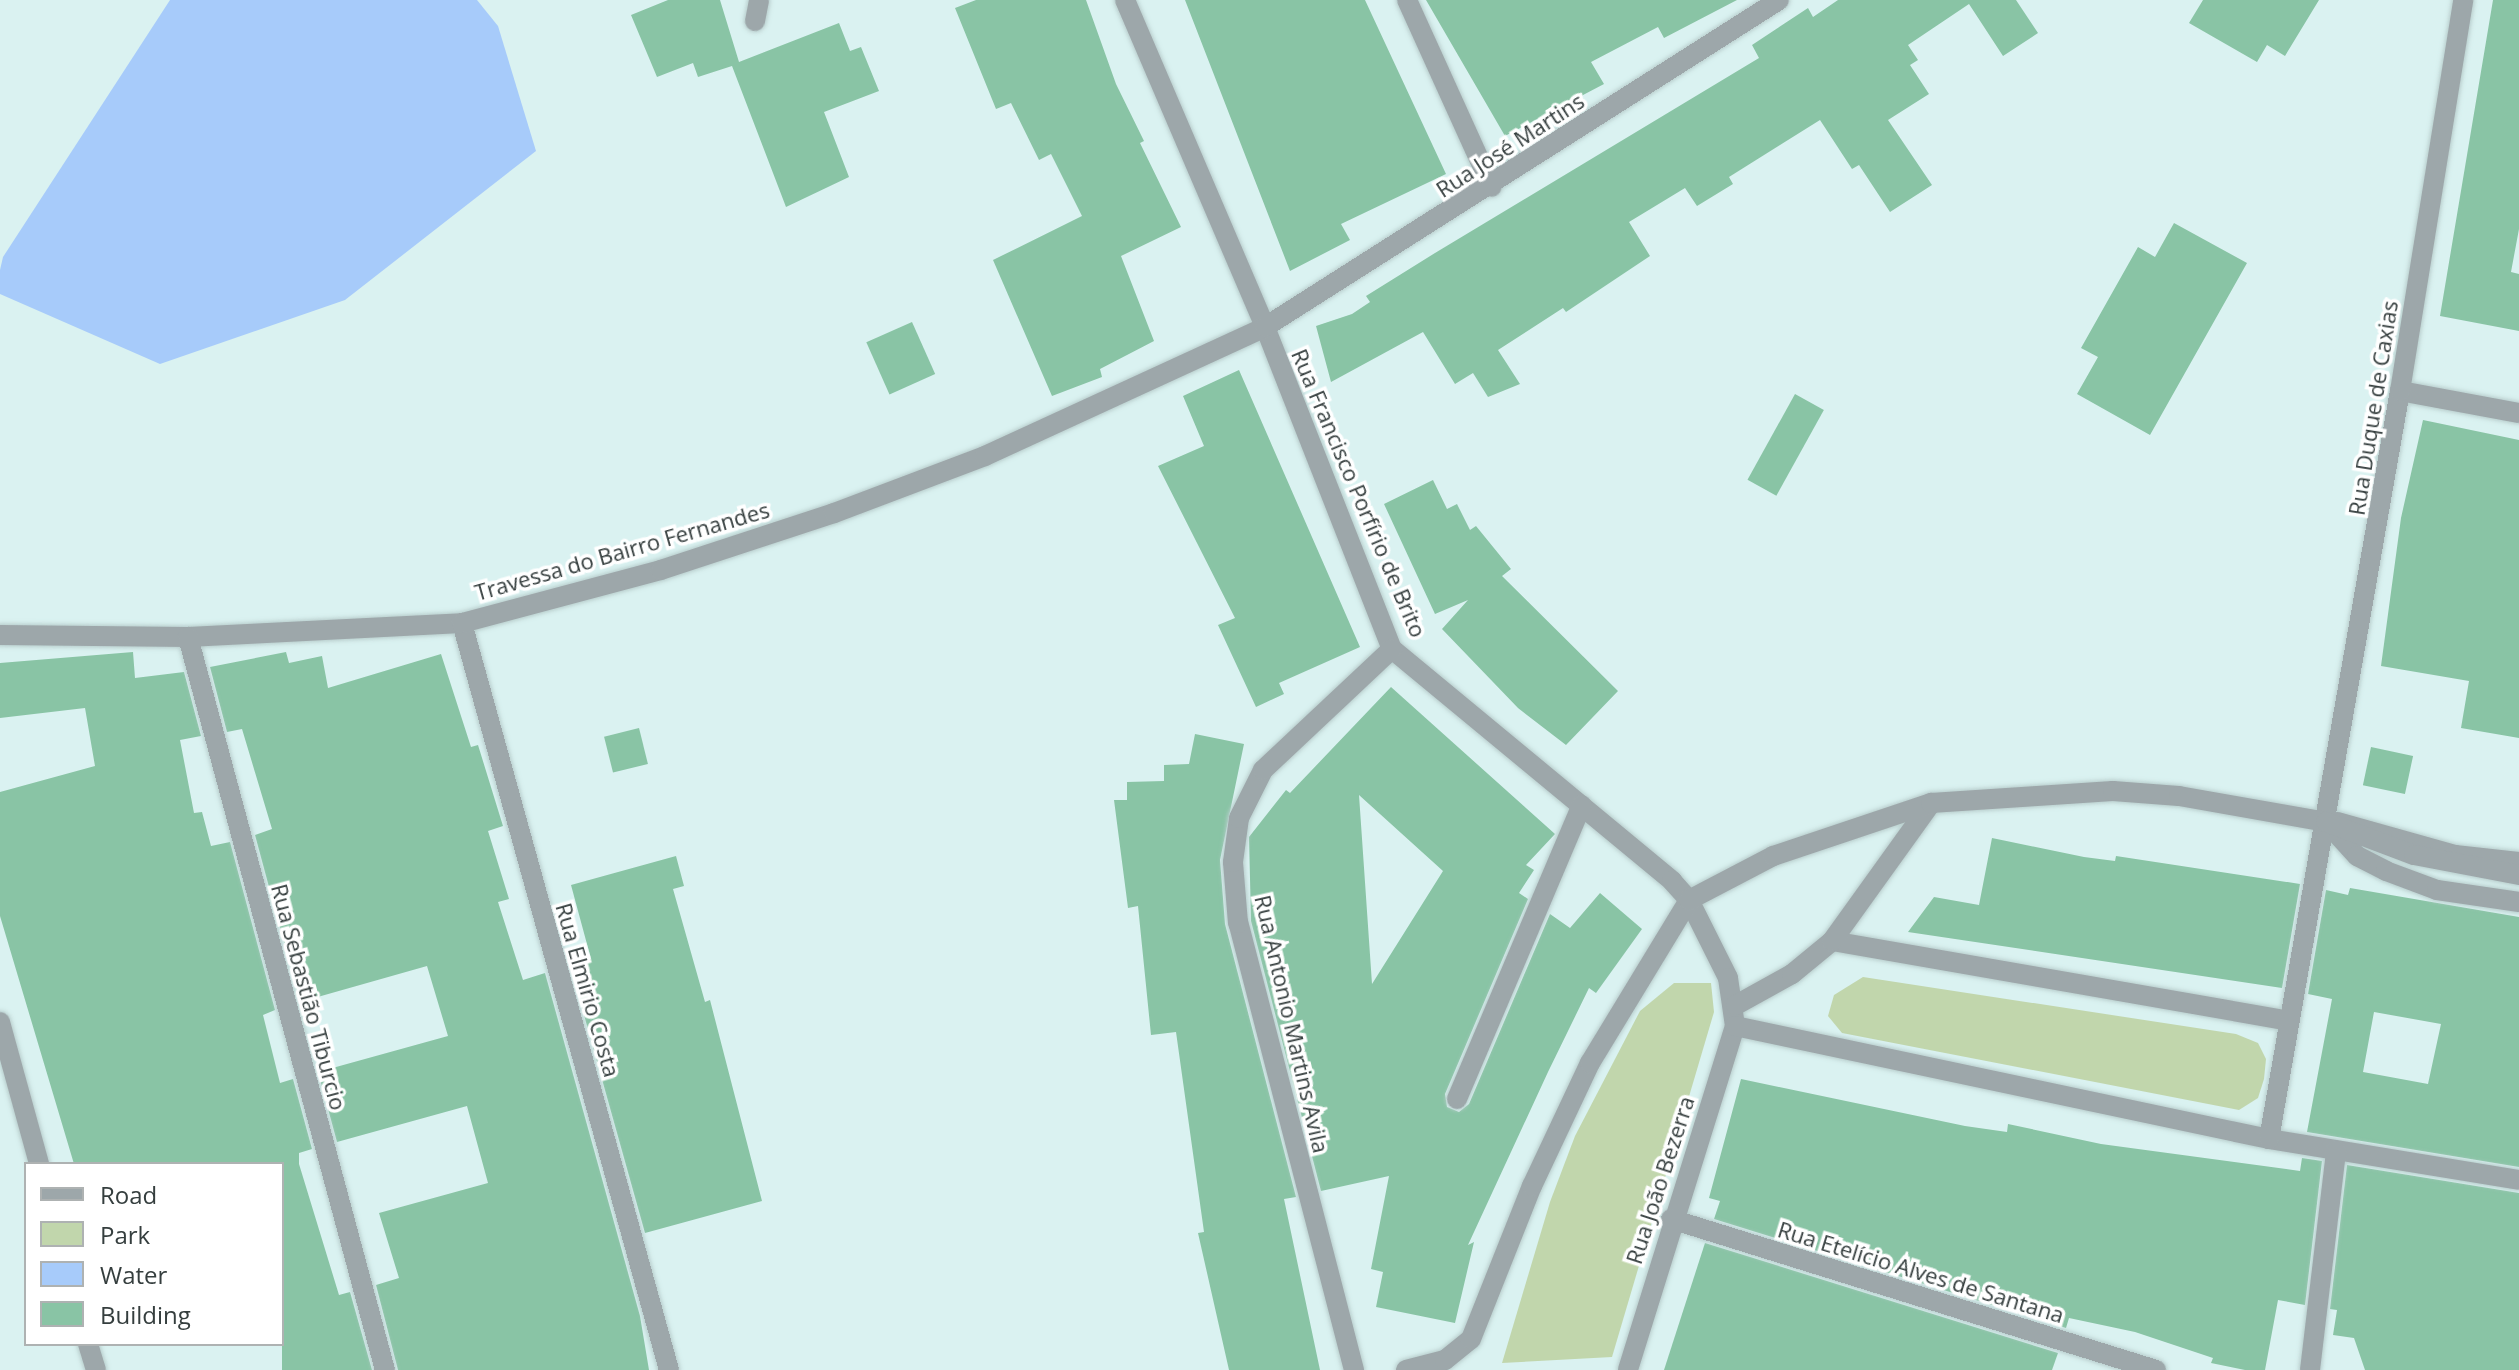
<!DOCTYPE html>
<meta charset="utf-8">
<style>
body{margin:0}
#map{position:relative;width:2519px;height:1370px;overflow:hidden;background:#daf2f1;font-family:"Open Sans",sans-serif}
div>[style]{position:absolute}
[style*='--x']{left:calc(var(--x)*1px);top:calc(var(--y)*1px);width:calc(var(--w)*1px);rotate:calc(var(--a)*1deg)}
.green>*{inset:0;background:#c1d6ac}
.water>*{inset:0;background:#a7cbfa}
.building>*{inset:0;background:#89c4a5;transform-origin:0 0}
.roads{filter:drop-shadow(0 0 2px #b9cecd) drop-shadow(0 0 2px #b9cecd)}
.pedestrian>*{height:20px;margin:-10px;padding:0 10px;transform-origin:10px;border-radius:10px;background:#9da7aa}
.minor>*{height:20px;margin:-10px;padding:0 10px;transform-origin:10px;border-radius:10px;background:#9da7aa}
span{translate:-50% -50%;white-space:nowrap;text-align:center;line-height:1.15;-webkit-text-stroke:7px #fff;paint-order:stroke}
.street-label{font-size:22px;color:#353e3e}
.legend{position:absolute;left:24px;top:1162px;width:260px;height:184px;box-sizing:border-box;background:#fff;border:2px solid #aeb2b2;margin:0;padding:10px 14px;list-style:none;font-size:24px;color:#353e3e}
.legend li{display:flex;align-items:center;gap:16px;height:40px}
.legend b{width:40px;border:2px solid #aeb2b2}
</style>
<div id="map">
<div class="green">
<div style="clip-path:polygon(1863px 977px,2236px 1034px,2258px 1043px,2266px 1059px,2264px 1079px,2258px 1098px,2239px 1110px,1842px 1033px,1828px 1016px,1834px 995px)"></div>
<div style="clip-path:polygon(1674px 983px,1711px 983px,1714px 1012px,1612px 1357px,1502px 1363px,1550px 1202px,1575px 1136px,1640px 1011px)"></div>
</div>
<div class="water">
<div style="clip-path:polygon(170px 0,477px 0,498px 26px,536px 151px,345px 300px,160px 364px,0 294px,0 270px,3px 257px)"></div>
</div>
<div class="building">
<div style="clip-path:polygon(668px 0,720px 0,739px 62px,839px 23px,850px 51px,861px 47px,879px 91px,824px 112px,849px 177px,786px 207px,732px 66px,698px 77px,693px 63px,657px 77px,631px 15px)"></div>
<div style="clip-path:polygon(976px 0,1086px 0,1116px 84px,1144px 141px,1140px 143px,1181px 227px,1121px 256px,1154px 341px,1100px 369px,1102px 377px,1052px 396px,993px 260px,1082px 216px,1051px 154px,1039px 160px,1011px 103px,996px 109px,955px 8px)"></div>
<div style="clip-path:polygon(1185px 0,1365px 0,1446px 174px,1341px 224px,1350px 240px,1290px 271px)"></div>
<div style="clip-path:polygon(1426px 0,1737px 0,1664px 38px,1658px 27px,1591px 62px,1604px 84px,1505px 136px)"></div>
<div style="clip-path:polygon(1838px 0,2016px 0,2038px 33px,2003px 56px,1969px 4px,1908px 45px,1918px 60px,1910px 65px,1929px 94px,1888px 120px,1932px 185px,1890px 212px,1859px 165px,1852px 169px,1820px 120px,1729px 177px,1733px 184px,1697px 206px,1685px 188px,1629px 222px,1650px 256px,1566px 312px,1563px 308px,1498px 350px,1520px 384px,1488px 397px,1473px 373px,1455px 384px,1423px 332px,1331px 382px,1316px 326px,1352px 314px,1370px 302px,1366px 296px,1435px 253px,1759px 58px,1752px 45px,1808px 8px,1813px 17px)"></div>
<div style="clip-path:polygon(2203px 0,2319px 0,2285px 56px,2267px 45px,2257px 62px,2189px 23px)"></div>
<div style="clip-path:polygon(2493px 0,2519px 0,2519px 229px,2511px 272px,2519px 274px,2519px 331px,2440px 316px)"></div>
<div style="clip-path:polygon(2174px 223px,2247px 263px,2150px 435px,2077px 394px,2098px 357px,2081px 348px,2138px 247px,2155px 257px)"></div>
<div style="left:912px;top:322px;width:57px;height:50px;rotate:66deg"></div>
<div style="clip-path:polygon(1239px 370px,1360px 647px,1279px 683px,1284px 694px,1256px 707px,1218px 625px,1235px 618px,1158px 466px,1204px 446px,1183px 396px)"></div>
<div style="left:1795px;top:394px;width:33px;height:98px;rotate:29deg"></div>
<div style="clip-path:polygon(2423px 420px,2519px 440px,2519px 738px,2461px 728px,2469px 681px,2381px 666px,2401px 518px)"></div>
<div style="clip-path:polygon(1433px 480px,1447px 509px,1457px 504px,1470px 530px,1476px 526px,1511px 569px,1502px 576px,1618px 691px,1566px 745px,1518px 708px,1442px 629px,1468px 600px,1435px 614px,1384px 504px)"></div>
<div style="clip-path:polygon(133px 652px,135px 678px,184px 672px,201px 736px,180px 740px,194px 813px,202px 812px,211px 846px,230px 842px,275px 1010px,263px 1015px,280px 1083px,293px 1079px,312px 1149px,299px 1153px,299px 1164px,339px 1295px,350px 1292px,372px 1370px,282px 1370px,282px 1164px,74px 1164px,0 916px,0 792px,95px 766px,85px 708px,0 718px,0 663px)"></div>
<div style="clip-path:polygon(286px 652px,289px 663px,322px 656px,328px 688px,441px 654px,471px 747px,478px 745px,503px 826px,488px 831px,509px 899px,498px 902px,523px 980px,545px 973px,640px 1316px,649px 1370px,398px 1370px,376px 1285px,399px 1278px,379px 1213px,488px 1183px,467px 1106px,337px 1142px,318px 1072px,448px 1036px,427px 966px,300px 1002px,255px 835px,272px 829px,242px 729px,227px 732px,210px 667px)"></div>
<div style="clip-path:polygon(evenodd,1391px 687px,1555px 834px,1526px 865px,1534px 870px,1519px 893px,1528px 899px,1445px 1094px,1447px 1107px,1459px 1112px,1469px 1104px,1550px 914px,1570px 928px,1600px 893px,1642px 929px,1596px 993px,1589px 988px,1548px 1072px,1468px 1245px,1474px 1242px,1455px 1323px,1376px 1307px,1383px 1272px,1371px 1269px,1389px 1176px,1321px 1191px,1251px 921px,1249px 837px,1286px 790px,1290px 793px,1391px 687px,1359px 795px,1443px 871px,1372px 984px,1359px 795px)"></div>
<div style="left:639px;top:728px;width:37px;height:36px;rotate:76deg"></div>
<div style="clip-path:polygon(1195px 734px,1244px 744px,1220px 860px,1225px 924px,1296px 1197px,1284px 1199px,1320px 1370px,1229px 1370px,1198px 1233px,1204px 1232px,1176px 1032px,1151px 1035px,1138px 906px,1128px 908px,1114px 800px,1127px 800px,1127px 782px,1164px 781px,1164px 765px,1189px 764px)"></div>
<div style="left:2371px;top:747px;width:43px;height:39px;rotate:12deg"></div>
<div style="clip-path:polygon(1992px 838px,2084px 857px,2115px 861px,2116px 856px,2300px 884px,2282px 988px,1908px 932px,1934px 897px,1979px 905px)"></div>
<div style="clip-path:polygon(676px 856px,684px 886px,673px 889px,705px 1002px,710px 1000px,762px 1201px,645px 1233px,570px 965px,591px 959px,571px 885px)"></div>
<div style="clip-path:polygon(evenodd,2350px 888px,2519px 917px,2519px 1167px,2307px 1132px,2332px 999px,2308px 994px,2326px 890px,2348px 895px,2350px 888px,2374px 1012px,2441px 1024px,2428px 1084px,2363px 1072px,2374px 1012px)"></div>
<div style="clip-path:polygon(1741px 1079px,1965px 1126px,2007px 1132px,2008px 1124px,2101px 1144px,2300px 1171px,2302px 1158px,2322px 1161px,2305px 1305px,2278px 1300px,2265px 1370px,2245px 1370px,2211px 1363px,2213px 1358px,2135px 1332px,2069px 1318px,2066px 1328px,1714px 1219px,1720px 1201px,1709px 1198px)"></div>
<div style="clip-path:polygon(2347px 1165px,2519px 1193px,2519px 1370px,2365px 1370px,2354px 1338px,2333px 1335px,2337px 1310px,2330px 1309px)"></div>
<div style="clip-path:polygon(1705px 1243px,2058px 1353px,2052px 1370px,1664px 1370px)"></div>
</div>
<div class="roads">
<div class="pedestrian">
<div style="--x:2326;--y:822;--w:46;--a:47.6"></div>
<div style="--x:2357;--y:856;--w:33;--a:27"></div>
<div style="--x:2386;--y:871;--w:54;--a:20.4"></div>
<div style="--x:2437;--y:890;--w:83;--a:8.3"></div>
<div style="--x:2337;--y:822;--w:123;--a:15.6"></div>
<div style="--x:2455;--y:855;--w:64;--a:6.2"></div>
</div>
<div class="minor">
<div style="--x:1125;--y:0;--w:356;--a:66.8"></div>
<div style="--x:1265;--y:327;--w:346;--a:68.5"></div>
<div style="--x:1392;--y:649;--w:364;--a:39.6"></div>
<div style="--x:1672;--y:881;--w:25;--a:48"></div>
<div style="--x:1689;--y:900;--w:87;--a:63.4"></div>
<div style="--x:1728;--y:978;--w:49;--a:81.7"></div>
<div style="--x:1735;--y:1026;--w:360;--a:107.3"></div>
<div style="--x:1407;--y:0;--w:205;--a:65.6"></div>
<div style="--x:755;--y:21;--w:21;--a:-79"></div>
<div style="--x:2400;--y:391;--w:121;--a:10.5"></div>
<div style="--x:462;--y:623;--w:775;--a:74.51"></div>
<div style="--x:0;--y:635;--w:188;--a:0.6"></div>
<div style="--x:188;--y:637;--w:274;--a:-2.9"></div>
<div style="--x:462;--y:623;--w:206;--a:-14.9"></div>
<div style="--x:661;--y:570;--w:182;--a:-18.2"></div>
<div style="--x:834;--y:513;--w:161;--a:-20.7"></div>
<div style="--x:985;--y:456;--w:308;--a:-24.7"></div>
<div style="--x:1265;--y:327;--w:609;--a:-32.46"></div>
<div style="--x:188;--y:637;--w:759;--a:74.96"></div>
<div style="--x:1832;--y:941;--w:464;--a:9.9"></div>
<div style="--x:1736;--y:1005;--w:64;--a:-29"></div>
<div style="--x:1792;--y:974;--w:52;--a:-39.5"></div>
<div style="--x:1832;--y:941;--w:170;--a:-54.3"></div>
<div style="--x:0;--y:1022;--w:147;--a:74.6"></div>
<div style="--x:1735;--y:1026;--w:546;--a:11.95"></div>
<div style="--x:2269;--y:1139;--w:253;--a:9.3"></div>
<div style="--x:1457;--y:1099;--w:319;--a:-67"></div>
<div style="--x:2269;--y:1139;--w:759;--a:-80.07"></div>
<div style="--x:2400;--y:391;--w:396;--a:-80.8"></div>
<div style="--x:1671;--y:1219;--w:508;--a:17.29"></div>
<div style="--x:88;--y:1344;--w:27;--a:73"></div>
<div style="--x:1354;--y:1370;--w:462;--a:-104.5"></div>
<div style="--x:1238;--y:923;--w:61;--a:-94.7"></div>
<div style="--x:1233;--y:862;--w:44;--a:-82.2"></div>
<div style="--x:1239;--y:818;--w:54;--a:-63.4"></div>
<div style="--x:1263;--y:770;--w:177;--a:-43.2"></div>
<div style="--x:1406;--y:1370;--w:40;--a:-14.4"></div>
<div style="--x:1445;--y:1360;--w:33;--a:-39"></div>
<div style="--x:1471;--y:1339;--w:165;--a:-68.3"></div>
<div style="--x:1532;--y:1186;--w:136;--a:-64.8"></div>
<div style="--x:1590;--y:1063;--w:191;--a:-58.7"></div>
<div style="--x:1689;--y:900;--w:95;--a:-27.6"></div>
<div style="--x:1773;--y:856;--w:167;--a:-18.5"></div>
<div style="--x:1931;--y:803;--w:182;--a:-3.8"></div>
<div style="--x:2113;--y:791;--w:66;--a:4.3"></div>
<div style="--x:2179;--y:796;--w:149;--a:10"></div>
<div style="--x:2326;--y:822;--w:94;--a:20.6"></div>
<div style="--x:2414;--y:855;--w:107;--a:10.8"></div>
<div style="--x:2310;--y:1370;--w:221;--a:-83.2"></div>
</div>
</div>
<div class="street-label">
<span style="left:1510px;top:145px;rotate:-33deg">Rua José Martins</span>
<span style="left:2373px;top:408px;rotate:-81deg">Rua Duque de Caxias</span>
<span style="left:1359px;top:493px;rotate:67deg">Rua Francisco Porfírio de Brito</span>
<span style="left:622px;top:551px;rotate:-16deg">Travessa do Bairro Fernandes</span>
<span style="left:588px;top:990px;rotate:74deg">Rua Elmirio Costa</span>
<span style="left:309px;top:997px;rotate:75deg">Rua Sebastião Tiburcio</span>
<span style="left:1292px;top:1024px;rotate:77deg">Rua Antonio Martins Avila</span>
<span style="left:1660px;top:1180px;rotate:-72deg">Rua João Bezerra</span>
<span style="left:1921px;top:1272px;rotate:17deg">Rua Etelício Alves de Santana</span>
</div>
<ul class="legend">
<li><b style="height:10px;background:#9da7aa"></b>Road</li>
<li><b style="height:22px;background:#c1d6ac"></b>Park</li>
<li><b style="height:22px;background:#a7cbfa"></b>Water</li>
<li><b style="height:22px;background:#89c4a5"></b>Building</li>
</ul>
</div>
